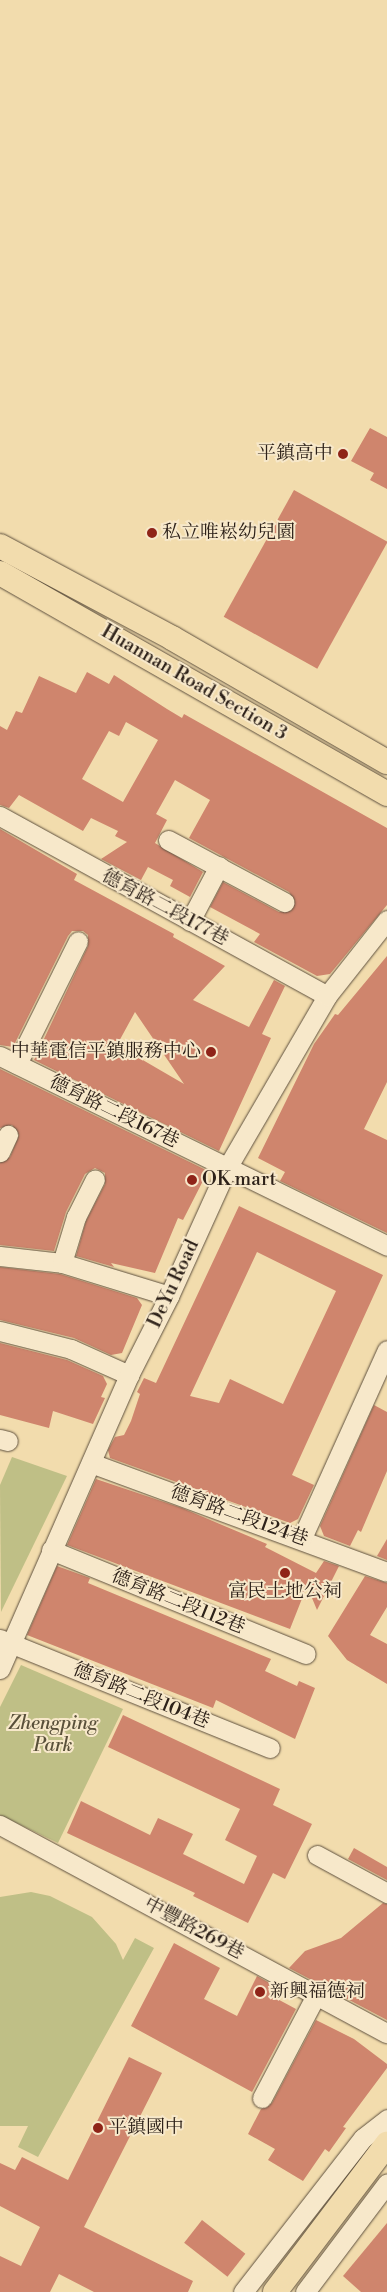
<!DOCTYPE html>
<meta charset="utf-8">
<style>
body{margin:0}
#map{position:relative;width:387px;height:2292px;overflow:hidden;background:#f2dcad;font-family:"Libre Bodoni","Noto Serif TC",serif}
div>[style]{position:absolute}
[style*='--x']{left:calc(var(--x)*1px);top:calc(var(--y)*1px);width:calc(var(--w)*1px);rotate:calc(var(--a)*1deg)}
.green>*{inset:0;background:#bfbf86}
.building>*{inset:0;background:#cf856d;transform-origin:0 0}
.roads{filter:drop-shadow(0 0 1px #5e503e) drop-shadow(0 0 1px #5e503e)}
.minor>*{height:19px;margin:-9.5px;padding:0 9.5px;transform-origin:9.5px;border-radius:9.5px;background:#f7e8ca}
.major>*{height:24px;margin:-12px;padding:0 12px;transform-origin:12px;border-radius:12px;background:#f2dcad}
.dots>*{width:14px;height:14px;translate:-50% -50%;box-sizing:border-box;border:2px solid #f7e8ca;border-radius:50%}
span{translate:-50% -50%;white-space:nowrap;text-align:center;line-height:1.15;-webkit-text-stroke:4px #f7e8ca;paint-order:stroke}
.poi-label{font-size:19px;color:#2d2119}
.right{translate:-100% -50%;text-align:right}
.left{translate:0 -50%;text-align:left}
.street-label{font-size:19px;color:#2d2119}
.park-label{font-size:19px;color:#59503a;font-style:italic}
</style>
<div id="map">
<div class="green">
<div style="clip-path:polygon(12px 1457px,67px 1476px,1px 1612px,0 1485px)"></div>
<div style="clip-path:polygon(21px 1665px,123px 1709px,58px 1843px,0 1815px,0 1707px)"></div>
<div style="clip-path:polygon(31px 1892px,50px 1896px,92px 1917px,116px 1944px,123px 1960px,135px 1938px,154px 1948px,38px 2157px,18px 2147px,28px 2126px,0 2126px,0 1897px)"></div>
</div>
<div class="building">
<div style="clip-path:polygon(370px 428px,387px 437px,387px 489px,370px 480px,374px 473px,351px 461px)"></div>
<div style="left:294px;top:490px;width:107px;height:145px;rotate:29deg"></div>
<div style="clip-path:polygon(evenodd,87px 672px,109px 684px,114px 675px,167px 709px,182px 718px,184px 714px,387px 828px,387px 905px,330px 974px,317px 976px,254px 942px,260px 934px,210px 907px,223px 882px,279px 912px,290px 911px,295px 901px,289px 892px,189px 838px,210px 800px,175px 780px,156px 814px,167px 820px,155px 843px,203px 872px,190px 897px,170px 886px,173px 880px,148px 867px,141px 880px,101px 859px,127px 842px,115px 836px,118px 831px,91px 818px,83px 831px,19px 795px,9px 808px,0 805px,0 726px,7px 730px,16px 711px,22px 713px,39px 676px,76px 693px,87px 672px,126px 722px,158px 740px,123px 802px,82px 779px,109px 731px,119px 736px,126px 722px)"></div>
<div style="clip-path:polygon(evenodd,0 829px,77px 874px,74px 880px,174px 934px,173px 937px,225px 966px,193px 1000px,249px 1027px,274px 980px,285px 986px,262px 1034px,271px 1038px,219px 1151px,34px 1060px,88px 946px,88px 935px,83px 931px,72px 931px,68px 936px,13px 1047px,0 1045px,0 829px,135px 1012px,184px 1084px,117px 1045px,135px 1012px)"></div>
<div style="clip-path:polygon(387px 956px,387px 1082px,364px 1129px,387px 1140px,387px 1233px,280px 1181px,285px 1172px,258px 1158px,314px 1044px,335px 1014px,338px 1015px)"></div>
<div style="clip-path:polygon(0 1069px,208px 1171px,183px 1220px,178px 1218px,155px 1273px,111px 1263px,114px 1267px,76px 1256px,86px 1221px,105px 1184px,105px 1173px,95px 1168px,85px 1174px,66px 1212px,54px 1251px,0 1245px,0 1163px,10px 1157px,19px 1135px,12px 1125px,0 1128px)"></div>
<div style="clip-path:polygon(evenodd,239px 1206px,383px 1275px,292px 1475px,314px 1485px,298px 1519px,290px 1523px,110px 1458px,108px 1450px,115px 1437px,124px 1435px,131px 1421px,140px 1394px,137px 1392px,144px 1378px,156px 1383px,239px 1206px,257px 1252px,336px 1291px,283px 1404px,230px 1379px,219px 1403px,190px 1396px,257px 1252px)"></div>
<div style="clip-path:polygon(0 1267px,60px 1274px,137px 1298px,142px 1305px,122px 1353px,111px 1355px,74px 1338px,0 1320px)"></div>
<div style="clip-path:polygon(0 1343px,67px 1360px,103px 1376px,107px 1384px,101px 1397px,105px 1398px,93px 1424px,53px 1411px,49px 1428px,0 1415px)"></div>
<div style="clip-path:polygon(374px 1405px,387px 1412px,387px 1471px,361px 1532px,358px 1530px,350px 1546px,324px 1536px,320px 1526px)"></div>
<div style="clip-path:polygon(96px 1479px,182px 1508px,267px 1544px,265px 1547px,316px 1573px,324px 1561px,339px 1566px,317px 1610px,307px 1586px,290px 1629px,67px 1545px)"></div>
<div style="clip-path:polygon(387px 1539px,387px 1560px,377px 1556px)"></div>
<div style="clip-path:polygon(57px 1566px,90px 1578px,88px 1583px,271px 1659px,265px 1671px,297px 1686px,299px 1681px,315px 1688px,295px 1739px,216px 1700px,213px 1708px,27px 1635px)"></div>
<div style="clip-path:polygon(365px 1576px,387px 1583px,387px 1607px,370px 1635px,387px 1644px,387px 1684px,347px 1660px,328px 1636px)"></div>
<div style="clip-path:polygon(123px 1715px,280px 1789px,273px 1805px,312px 1824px,285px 1879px,273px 1873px,248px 1923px,193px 1896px,195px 1893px,67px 1833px,81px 1801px,150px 1835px,158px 1818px,193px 1834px,183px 1854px,244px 1884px,257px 1856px,225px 1840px,240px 1809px,108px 1747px)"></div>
<div style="clip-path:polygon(354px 1848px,387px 1867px,387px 1880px,348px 1859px)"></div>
<div style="clip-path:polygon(383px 1903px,387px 1904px,387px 2020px,289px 1968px,305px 1951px,341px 1938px)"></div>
<div style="clip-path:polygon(174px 1943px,220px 1968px,204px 1999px,237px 2016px,257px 1976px,275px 1986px,270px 1995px,296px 2009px,252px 2092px,131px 2026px)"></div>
<div style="clip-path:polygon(316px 2020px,354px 2039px,387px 2064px,387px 2068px,343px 2127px,346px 2128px,329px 2152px,325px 2149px,303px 2181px,268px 2160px,275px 2149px,248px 2134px,261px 2109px,272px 2103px)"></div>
<div style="clip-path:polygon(129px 2057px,162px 2073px,84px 2227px,193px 2281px,188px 2292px,94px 2292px,59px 2274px,50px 2292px,0 2292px,0 2256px,21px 2266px,40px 2227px,0 2206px,0 2163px,15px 2170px,22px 2157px,68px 2180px)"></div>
<div style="left:202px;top:2220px;width:55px;height:29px;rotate:38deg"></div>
<div style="clip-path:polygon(387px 2223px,387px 2292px,361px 2292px,343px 2276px)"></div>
</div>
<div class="roads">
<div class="minor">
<div style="--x:0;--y:816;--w:373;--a:28.8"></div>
<div style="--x:168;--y:840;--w:132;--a:28.1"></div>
<div style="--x:190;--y:921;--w:62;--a:-62.2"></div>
<div style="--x:0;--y:1056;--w:431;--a:26.1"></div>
<div style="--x:17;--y:1064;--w:137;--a:-63.6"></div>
<div style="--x:0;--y:1152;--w:19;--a:-65"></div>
<div style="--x:0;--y:1256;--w:62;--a:6.4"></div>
<div style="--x:62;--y:1263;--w:112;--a:17.1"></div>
<div style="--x:62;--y:1263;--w:48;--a:-73.1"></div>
<div style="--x:76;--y:1217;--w:42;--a:-63.4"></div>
<div style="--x:0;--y:1331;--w:73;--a:14.2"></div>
<div style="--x:71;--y:1349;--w:64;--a:24.1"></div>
<div style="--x:0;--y:1439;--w:8;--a:14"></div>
<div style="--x:91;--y:1463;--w:315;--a:20.2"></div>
<div style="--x:302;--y:1538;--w:206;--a:-65.7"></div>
<div style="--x:51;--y:1550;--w:275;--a:22.2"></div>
<div style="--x:0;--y:1639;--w:291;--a:22"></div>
<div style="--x:0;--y:1669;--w:321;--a:-66.3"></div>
<div style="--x:129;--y:1375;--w:89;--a:-63.1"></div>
<div style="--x:169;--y:1296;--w:141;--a:-65.6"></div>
<div style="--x:227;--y:1168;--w:199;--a:-59.8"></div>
<div style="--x:327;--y:996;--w:97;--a:-51.7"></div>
<div style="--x:0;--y:1825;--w:439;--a:28.3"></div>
<div style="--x:317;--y:1855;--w:80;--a:28.5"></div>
<div style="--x:262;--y:2098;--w:116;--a:-62.3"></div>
<div style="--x:243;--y:2292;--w:195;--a:-52.1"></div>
<div style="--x:363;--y:2138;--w:31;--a:-38"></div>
<div style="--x:305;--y:2292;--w:136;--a:-53"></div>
</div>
<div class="major">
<div style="--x:0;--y:546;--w:195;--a:28.1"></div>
<div style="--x:172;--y:638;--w:248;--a:30"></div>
<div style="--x:0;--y:573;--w:446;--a:29.7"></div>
<div style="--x:275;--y:2292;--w:186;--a:-52.9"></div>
</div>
</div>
<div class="dots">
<div style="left:343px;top:454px;background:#8f2418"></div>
<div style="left:152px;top:533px;background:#8f2418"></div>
<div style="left:211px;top:1052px;background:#8f2418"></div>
<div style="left:192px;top:1180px;background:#8f2418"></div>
<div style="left:285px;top:1573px;background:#8f2418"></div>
<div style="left:260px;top:1992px;background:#8f2418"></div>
<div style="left:98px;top:2128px;background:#8f2418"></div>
</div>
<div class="poi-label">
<span class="right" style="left:333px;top:454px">平鎮高中</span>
<span class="left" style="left:162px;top:533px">私立唯崧幼兒園</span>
<span class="right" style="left:201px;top:1052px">中華電信平鎮服務中心</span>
<span class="left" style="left:202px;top:1180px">OK mart</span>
<span style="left:285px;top:1592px">富民土地公祠</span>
<span class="left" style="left:270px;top:1992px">新興福德祠</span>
<span class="left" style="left:108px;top:2128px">平鎮國中</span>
</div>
<div class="street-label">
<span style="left:194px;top:683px;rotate:30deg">Huannan Road Section 3</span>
<span style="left:165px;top:908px;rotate:28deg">德育路二段177巷</span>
<span style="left:114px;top:1112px;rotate:26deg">德育路二段167巷</span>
<span style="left:174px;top:1284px;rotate:-65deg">DeYu Road</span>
<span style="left:239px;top:1516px;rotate:20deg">德育路二段124巷</span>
<span style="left:178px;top:1602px;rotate:22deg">德育路二段112巷</span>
<span style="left:141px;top:1696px;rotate:22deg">德育路二段104巷</span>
<span style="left:194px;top:1929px;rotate:28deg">中豐路269巷</span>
</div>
<div class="park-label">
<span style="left:53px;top:1735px">Zhengping<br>Park</span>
</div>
</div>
